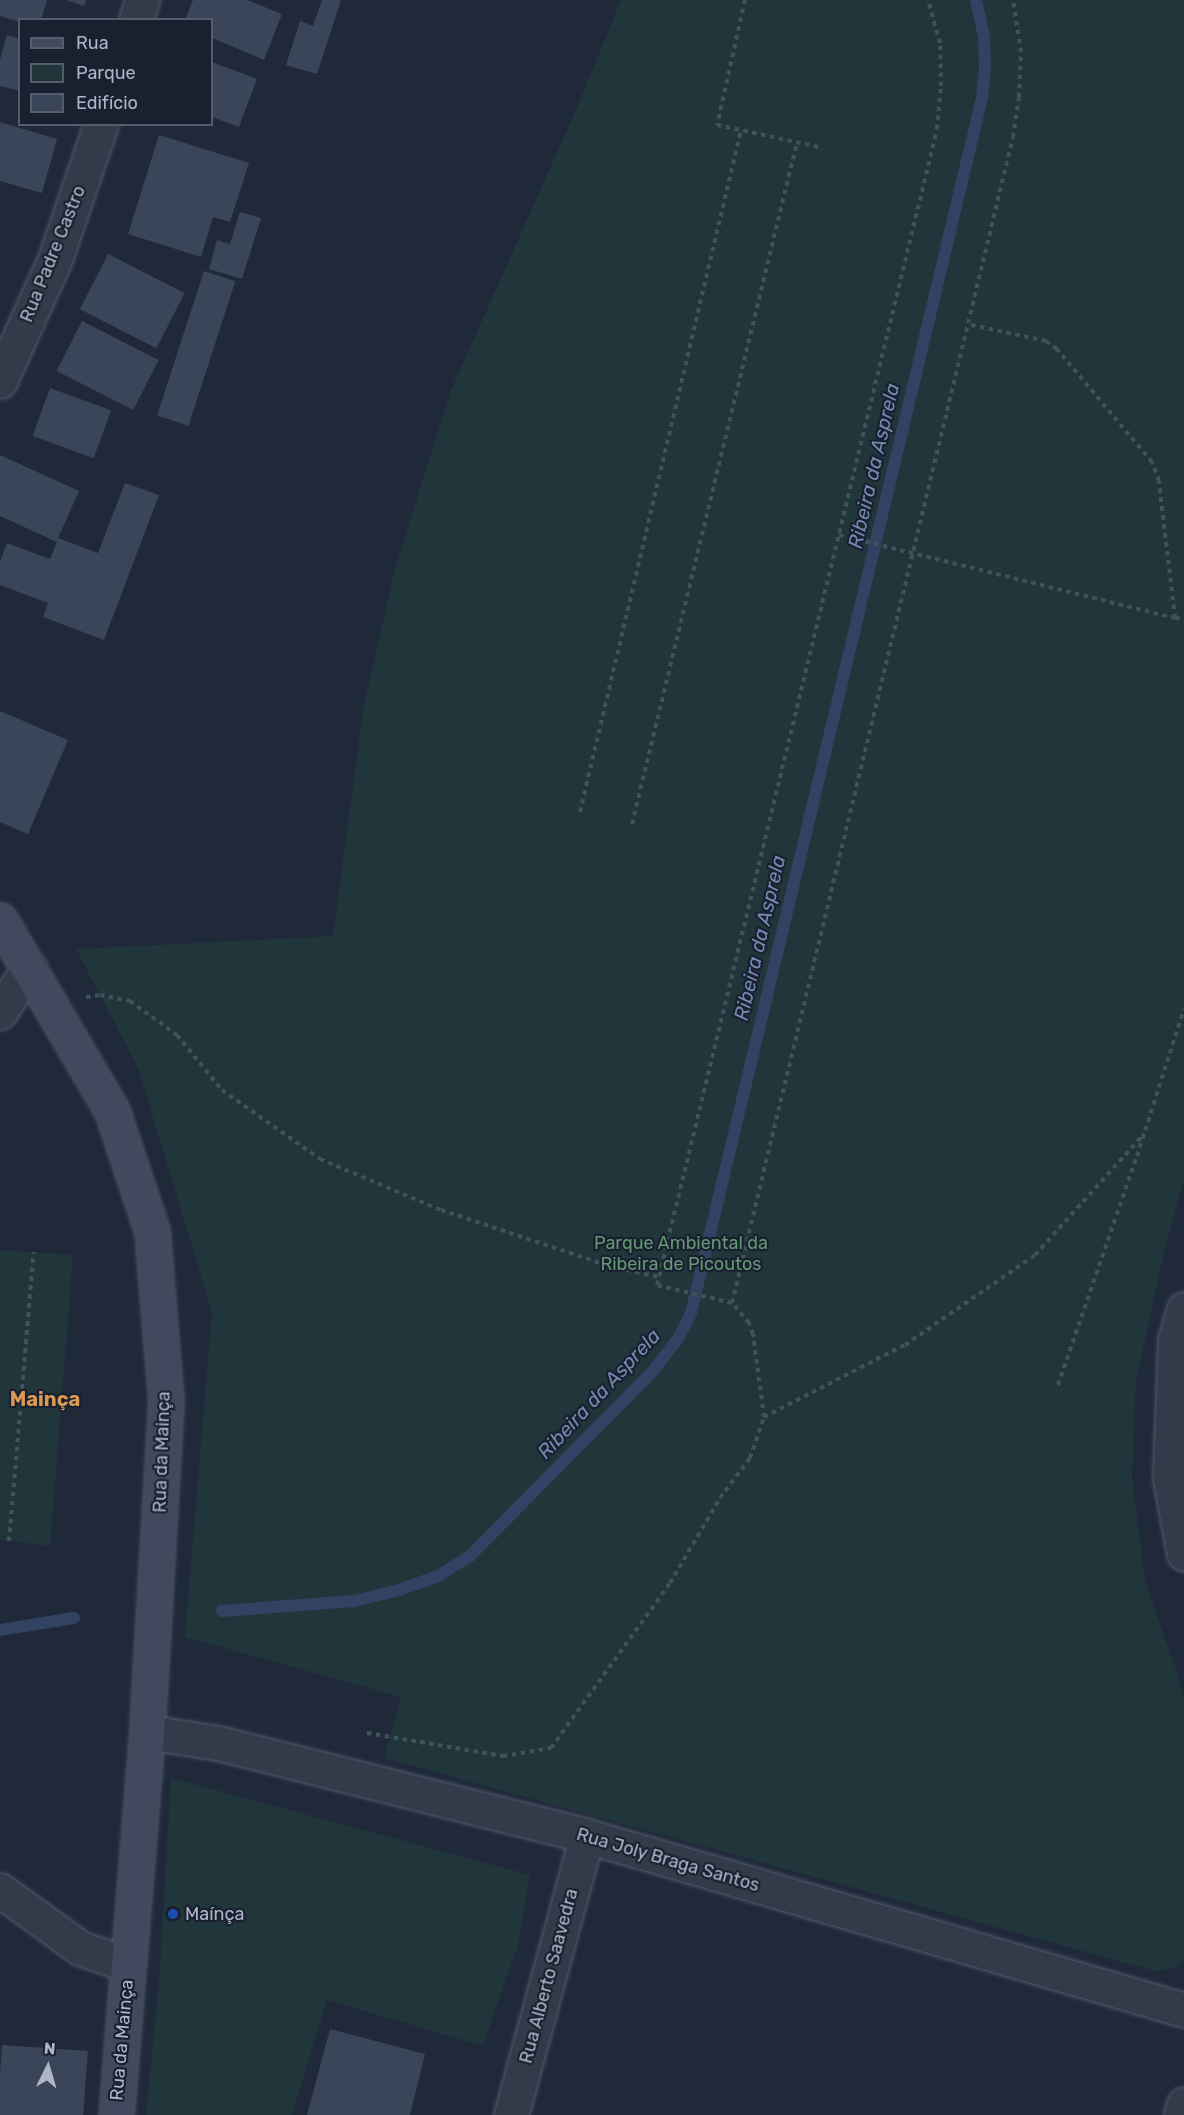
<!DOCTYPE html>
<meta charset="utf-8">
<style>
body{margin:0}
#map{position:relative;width:1184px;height:2115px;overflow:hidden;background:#1f293a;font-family:Rubik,sans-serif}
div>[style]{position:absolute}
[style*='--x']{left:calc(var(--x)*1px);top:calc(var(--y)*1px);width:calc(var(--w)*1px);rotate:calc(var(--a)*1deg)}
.green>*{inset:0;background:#21363b}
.stream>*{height:12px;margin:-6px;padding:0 6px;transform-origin:6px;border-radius:6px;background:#324263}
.building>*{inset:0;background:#3b455a;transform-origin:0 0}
.path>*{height:4px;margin-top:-2px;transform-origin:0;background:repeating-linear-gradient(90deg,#3f5358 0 4.5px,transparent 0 9px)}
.roads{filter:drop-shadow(0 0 2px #515868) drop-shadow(0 0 2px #515868)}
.street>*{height:33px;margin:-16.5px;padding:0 16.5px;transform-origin:16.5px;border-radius:16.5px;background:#333b4a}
.secondary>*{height:33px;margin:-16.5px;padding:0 16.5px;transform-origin:16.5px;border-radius:16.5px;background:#41495e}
.dots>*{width:16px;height:16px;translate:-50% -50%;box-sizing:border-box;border:3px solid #19202f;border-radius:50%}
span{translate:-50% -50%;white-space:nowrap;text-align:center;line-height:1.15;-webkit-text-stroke:4.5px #19202f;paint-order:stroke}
.street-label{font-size:18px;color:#aeb5c7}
.park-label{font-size:18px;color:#649974}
.poi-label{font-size:18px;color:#aeb5c7}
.left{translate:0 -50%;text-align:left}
.water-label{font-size:20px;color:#7489b1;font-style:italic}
.neighbourhood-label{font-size:20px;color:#da9a55;font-weight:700}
.legend{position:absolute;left:18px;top:18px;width:195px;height:108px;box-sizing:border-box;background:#19202f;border:2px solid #555c6c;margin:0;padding:8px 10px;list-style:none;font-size:18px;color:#aeb5c7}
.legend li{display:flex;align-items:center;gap:12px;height:30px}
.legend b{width:30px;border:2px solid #555c6c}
.north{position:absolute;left:18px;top:2037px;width:60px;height:60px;-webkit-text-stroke:4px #19202f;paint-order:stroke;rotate:5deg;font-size:16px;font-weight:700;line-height:24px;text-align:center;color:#aeb5c7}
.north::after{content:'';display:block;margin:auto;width:21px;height:27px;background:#aeb5c7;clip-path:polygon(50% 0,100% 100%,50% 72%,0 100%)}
</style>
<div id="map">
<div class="green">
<div style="clip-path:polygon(621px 0,1184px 0,1184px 1179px,1165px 1248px,1136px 1381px,1132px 1478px,1145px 1581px,1178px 1675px,1184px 1698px,1184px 1959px,1177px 1967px,1155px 1971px,384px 1758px,401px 1697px,185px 1637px,212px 1312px,138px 1068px,76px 949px,333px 936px,364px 704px,395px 569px,451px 390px,576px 110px)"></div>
<div style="clip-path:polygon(0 1250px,73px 1255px,50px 1546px,0 1540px)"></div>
<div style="clip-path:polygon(171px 1778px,530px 1875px,519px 1942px,483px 2046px,327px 2000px,292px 2115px,146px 2115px,159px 1983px)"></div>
</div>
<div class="stream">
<div style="--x:222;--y:1611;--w:132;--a:-4.3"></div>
<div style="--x:354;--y:1601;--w:46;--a:-13.7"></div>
<div style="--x:399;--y:1590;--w:41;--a:-19.7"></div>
<div style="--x:438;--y:1576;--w:36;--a:-32"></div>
<div style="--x:469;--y:1557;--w:262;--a:-45.3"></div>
<div style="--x:653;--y:1371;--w:43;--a:-52.6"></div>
<div style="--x:679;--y:1337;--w:27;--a:-63"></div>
<div style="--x:691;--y:1313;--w:1249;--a:-76.53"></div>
<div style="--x:982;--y:98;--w:31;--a:-84"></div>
<div style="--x:985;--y:67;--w:30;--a:-92"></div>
<div style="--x:984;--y:37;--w:38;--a:-102"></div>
<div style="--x:0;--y:1630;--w:75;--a:-9.2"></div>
</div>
<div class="building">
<div style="clip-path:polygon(0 0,47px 0,41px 20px,20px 20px,20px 22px,0 16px)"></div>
<div style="clip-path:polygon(66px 0,86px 0,84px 6px)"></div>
<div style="clip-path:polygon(193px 0,247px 0,282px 14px,264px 60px,212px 38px,212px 20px,185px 20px)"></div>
<div style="clip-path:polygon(322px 0,341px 0,317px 74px,286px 65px,300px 21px,313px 26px)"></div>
<div style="clip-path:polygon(7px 35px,20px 39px,20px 91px,0 86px,0 60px)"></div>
<div style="clip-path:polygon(212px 62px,257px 79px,239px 127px,212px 117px)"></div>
<div style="clip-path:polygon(0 122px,57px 139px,42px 193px,0 181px)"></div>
<div style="clip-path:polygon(159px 135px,249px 163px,230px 222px,213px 217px,201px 257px,128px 234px)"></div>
<div style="clip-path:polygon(240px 212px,261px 218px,242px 279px,209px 269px,217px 240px,230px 244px)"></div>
<div style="left:108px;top:254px;width:86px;height:62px;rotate:27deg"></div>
<div style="left:204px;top:271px;width:33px;height:152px;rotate:18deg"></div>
<div style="left:82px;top:321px;width:86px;height:56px;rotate:27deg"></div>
<div style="left:50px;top:388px;width:65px;height:51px;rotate:20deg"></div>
<div style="clip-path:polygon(0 455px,79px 491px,58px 538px,98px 553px,125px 483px,159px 495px,104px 640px,43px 617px,48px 603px,0 585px,0 562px,7px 543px,50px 559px,57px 542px,0 516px)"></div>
<div style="clip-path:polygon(0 711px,68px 740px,28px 834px,0 822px)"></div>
<div style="clip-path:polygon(330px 2029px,425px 2054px,410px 2115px,307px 2115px)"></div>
<div style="left:2px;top:2045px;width:86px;height:70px;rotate:4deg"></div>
</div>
<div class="path">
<div style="--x:745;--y:0;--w:128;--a:102.6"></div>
<div style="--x:717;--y:125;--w:108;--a:12.2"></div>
<div style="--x:839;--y:535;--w:346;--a:13.9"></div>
<div style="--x:1175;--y:618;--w:138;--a:-96.7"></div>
<div style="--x:1159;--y:481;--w:20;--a:-110"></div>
<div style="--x:1152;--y:462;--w:148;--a:-130.1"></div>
<div style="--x:1057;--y:349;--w:14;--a:-144"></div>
<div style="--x:1046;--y:341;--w:81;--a:-167.9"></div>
<div style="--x:1175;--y:618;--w:9;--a:6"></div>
<div style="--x:580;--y:812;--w:701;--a:-76.72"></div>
<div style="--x:632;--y:824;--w:702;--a:-76.4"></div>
<div style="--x:86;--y:997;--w:14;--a:-8"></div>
<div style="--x:100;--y:995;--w:31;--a:11"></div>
<div style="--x:130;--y:1001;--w:58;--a:35.9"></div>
<div style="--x:177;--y:1035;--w:71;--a:50.7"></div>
<div style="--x:222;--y:1090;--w:120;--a:35.1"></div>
<div style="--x:320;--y:1159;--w:131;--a:22.9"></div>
<div style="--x:441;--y:1210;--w:177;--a:18.4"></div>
<div style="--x:609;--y:1266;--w:51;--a:12.4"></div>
<div style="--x:732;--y:1303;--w:77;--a:-166.5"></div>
<div style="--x:657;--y:1285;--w:1189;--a:-76.38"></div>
<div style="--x:937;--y:129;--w:43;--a:-84.7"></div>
<div style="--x:941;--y:86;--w:43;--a:-91.3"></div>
<div style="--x:940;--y:43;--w:45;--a:-105.6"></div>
<div style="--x:1058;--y:1385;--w:242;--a:-71"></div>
<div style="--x:1137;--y:1156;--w:154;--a:-72.3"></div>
<div style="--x:764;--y:1417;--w:158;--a:-27.1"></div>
<div style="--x:905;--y:1345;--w:158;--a:-34.7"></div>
<div style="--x:1035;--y:1255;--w:163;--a:-48"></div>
<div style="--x:9;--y:1541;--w:290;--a:-85.1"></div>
<div style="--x:367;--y:1733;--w:138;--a:9.6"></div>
<div style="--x:503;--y:1756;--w:49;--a:-9.5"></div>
<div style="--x:551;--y:1748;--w:203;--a:-54.2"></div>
<div style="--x:670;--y:1583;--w:99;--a:-59.5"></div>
<div style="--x:720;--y:1498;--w:50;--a:-53.1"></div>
<div style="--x:750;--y:1458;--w:43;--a:-71.1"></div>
<div style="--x:764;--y:1417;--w:84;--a:-97.5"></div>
<div style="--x:753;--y:1334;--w:12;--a:-110"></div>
<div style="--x:749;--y:1323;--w:26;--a:-130"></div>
<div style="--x:732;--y:1303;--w:1199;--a:-76.45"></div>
<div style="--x:1013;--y:137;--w:40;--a:-81.5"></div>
<div style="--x:1019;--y:97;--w:45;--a:-87.5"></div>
<div style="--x:1021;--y:52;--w:53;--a:-98.7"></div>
</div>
<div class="roads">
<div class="street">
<div style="--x:136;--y:20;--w:21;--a:-73"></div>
<div style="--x:0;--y:381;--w:134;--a:-65.7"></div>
<div style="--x:55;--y:259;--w:143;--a:-71.2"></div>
<div style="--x:0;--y:1012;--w:53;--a:-56.6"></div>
<div style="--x:1184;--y:1309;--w:32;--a:106"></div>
<div style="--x:1175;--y:1340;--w:139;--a:92.1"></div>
<div style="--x:1170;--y:1479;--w:76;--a:79.4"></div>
<div style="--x:147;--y:1732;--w:72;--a:8.8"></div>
<div style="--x:218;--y:1743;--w:381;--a:14.1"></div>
<div style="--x:587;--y:1836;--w:622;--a:16.25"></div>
<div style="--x:0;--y:1890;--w:99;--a:35.9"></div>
<div style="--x:80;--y:1948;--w:51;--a:19.5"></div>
<div style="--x:511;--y:2115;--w:289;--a:-74.8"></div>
<div style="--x:1181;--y:2115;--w:11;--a:-75"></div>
</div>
<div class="secondary">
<div style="--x:0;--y:920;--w:221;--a:59.6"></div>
<div style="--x:112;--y:1111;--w:126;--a:71.6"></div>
<div style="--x:152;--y:1231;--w:170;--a:85.3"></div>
<div style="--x:166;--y:1400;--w:333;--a:93.3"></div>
<div style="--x:147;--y:1732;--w:384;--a:94.6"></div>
</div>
</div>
<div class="dots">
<div style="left:173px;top:1914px;background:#1a4fb4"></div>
</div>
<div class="street-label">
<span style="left:53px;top:254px;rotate:-68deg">Rua Padre Castro</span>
<span style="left:162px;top:1452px;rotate:-88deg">Rua da Mainça</span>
<span style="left:668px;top:1860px;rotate:16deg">Rua Joly Braga Santos</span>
<span style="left:549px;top:1976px;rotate:-75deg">Rua Alberto Saavedra</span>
<span style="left:122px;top:2040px;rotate:-85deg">Rua da Mainça</span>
</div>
<div class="park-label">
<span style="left:681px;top:1254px">Parque Ambiental da<br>Ribeira de Picoutos</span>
</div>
<div class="poi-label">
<span class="left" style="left:185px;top:1914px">Maínça</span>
</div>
<div class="water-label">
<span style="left:874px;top:466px;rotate:-77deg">Ribeira da Asprela</span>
<span style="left:760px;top:938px;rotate:-77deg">Ribeira da Asprela</span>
<span style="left:599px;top:1394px;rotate:-47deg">Ribeira da Asprela</span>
</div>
<div class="neighbourhood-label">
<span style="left:45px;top:1399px">Mainça</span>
</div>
<ul class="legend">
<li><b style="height:8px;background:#41495e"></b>Rua</li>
<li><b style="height:16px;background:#21363b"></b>Parque</li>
<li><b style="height:16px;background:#3b455a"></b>Edifício</li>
</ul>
<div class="north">N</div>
</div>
